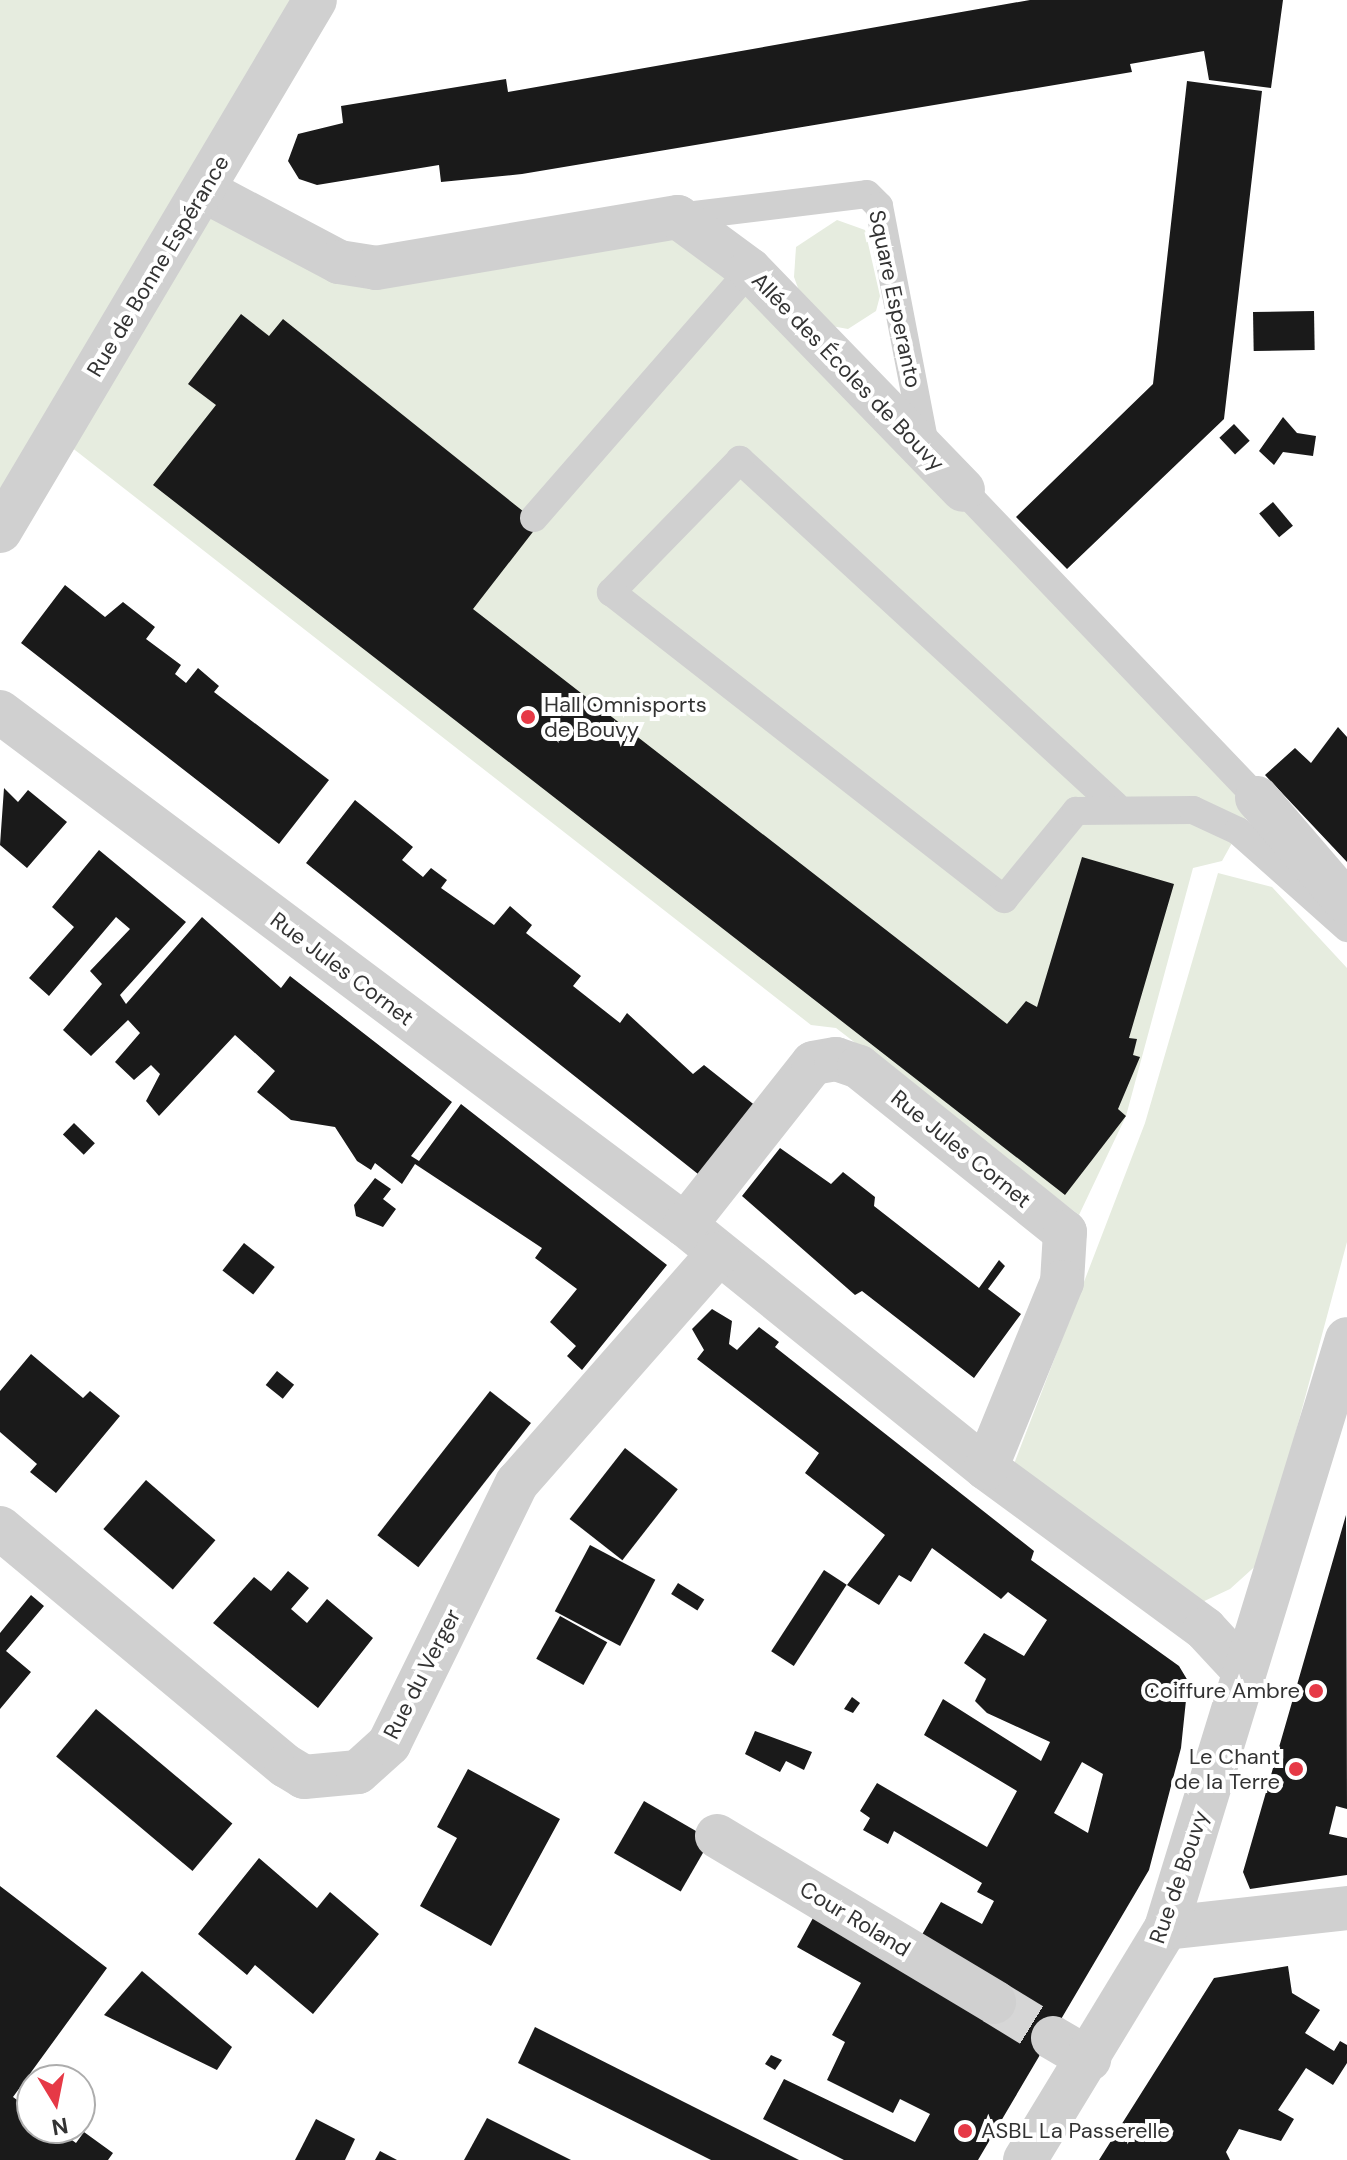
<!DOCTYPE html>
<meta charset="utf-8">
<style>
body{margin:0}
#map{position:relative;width:1347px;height:2160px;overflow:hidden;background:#fff;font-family:"DM Sans",sans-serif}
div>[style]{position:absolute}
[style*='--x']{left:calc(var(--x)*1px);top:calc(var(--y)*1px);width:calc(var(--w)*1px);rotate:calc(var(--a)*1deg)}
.green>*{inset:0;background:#e6ecdf}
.building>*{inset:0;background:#1a1a1a;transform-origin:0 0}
.pedestrian-tunnel>*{height:44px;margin-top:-22px;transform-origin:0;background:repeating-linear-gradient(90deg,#d6d6d6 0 44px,transparent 0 66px)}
.service>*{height:28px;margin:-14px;padding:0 14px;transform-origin:14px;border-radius:14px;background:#d0d0d0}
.pedestrian>*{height:44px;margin:-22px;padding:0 22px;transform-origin:22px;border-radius:22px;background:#d0d0d0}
.minor>*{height:44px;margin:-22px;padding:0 22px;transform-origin:22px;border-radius:22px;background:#d0d0d0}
.tertiary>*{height:44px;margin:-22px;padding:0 22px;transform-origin:22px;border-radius:22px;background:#d0d0d0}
.dots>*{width:22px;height:22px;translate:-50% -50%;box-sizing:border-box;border:4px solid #fff;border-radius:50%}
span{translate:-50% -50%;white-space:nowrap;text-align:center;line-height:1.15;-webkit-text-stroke:8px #fff;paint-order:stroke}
.street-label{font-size:22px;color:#333}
.poi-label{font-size:22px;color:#333}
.left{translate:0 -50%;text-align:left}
.right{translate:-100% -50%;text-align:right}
.north{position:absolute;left:16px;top:2064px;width:80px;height:80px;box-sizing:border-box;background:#fff;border:2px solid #adadad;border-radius:50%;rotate:170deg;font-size:22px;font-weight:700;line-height:32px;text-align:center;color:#333}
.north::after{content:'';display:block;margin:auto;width:28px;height:36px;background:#e63946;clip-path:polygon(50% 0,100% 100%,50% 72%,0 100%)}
</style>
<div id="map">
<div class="green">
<div style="clip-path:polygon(0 0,315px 0,203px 189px,339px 262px,678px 217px,1257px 798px,1222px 861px,1193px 868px,1126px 1116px,1079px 1215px,836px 1028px,811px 1025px,57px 436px,0 531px)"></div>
<div style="clip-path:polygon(837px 220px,865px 230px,880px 296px,876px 311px,848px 329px,826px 325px,803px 302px,794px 277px,796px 247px)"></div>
<div style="clip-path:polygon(1218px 873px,1272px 887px,1347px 968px,1347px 1242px,1261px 1561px,1230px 1589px,1198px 1604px,1014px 1464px,1145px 1123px)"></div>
</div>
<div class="building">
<div style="clip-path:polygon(1030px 0,1283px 0,1271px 88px,1209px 80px,1204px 51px,1130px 64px,1132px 72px,522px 174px,441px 182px,439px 165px,317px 185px,299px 179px,288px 161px,298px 134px,343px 123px,341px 106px,506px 79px,508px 92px)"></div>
<div style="clip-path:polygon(1187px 81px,1262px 91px,1224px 419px,1067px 569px,1016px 517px,1153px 384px)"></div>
<div style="left:1314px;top:311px;width:39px;height:61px;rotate:89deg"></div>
<div style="clip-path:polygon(241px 314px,269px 336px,283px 319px,539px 524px,473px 609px,1007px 1024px,1026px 1001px,1037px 1007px,1082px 857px,1174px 884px,1129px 1038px,1137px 1039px,1133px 1055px,1140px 1057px,1118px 1109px,1126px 1116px,1065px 1195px,153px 485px,216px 405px,188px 384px)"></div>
<div style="clip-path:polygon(1283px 417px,1297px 433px,1316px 436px,1313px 456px,1283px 452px,1274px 465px,1259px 451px)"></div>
<div style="left:1234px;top:424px;width:23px;height:20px;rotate:47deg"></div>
<div style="left:1273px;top:502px;width:31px;height:18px;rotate:50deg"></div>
<div style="clip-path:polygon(65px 585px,105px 617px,123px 602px,155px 627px,146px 639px,181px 665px,175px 674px,186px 683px,198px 668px,219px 686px,214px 692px,329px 780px,279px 844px,21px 643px)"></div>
<div style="clip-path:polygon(1338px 727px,1347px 737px,1347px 862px,1265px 775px,1295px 748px,1311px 763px)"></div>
<div style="clip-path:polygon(4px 788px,18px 802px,28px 790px,67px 822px,27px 868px,0 845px)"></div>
<div style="clip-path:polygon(355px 800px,413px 847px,402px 860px,423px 877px,431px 868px,447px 880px,441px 888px,494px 925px,510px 906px,532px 925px,526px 933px,581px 976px,573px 986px,620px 1023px,627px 1013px,693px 1074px,704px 1065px,757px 1107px,698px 1174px,306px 863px)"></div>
<div style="clip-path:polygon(99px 850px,186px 922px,120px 995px,126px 1004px,202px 917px,281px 988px,290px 976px,452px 1102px,411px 1156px,419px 1161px,461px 1104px,667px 1265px,582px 1370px,567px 1356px,576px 1346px,550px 1322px,577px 1289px,535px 1258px,542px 1248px,415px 1164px,402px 1184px,375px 1163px,371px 1170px,357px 1161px,335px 1127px,291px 1120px,257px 1092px,275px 1071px,235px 1035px,159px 1116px,146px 1101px,160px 1074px,151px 1065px,134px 1080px,115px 1062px,140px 1033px,128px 1020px,91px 1056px,63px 1030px,102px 984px,90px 971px,130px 929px,116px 917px,49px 996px,29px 978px,74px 927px,52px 907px)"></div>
<div style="left:74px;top:1123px;width:29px;height:16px;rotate:44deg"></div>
<div style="clip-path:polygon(780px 1148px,831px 1184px,843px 1172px,875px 1197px,874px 1206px,979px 1288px,999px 1260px,1005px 1266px,988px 1289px,1021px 1314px,974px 1378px,862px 1291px,855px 1295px,742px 1196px)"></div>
<div style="clip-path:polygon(375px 1178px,391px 1189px,383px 1199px,396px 1209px,383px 1227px,356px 1216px,354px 1205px)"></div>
<div style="left:244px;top:1243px;width:39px;height:35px;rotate:38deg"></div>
<div style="clip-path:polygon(evenodd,712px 1309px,732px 1321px,729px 1344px,737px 1350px,759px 1327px,779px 1342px,775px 1347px,1034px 1551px,1031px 1560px,1179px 1666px,1188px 1681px,1181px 1748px,1149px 1870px,978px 2160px,844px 2160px,763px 2119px,784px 2079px,915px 2142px,930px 2114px,900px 2099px,893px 2113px,827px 2080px,845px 2042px,832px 2035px,861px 1983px,797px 1947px,813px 1918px,916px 1945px,941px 1902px,982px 1924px,994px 1901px,977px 1892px,982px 1883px,894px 1831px,888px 1844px,863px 1830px,870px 1818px,860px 1811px,877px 1783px,987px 1847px,1017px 1791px,924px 1735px,943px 1699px,1041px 1761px,1050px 1742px,987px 1713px,975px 1701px,986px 1679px,964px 1663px,984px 1633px,1024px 1656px,1047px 1620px,1008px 1592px,1001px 1599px,932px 1548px,911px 1582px,899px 1575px,879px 1605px,847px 1585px,885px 1535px,805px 1473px,819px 1453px,697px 1359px,704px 1350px,692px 1329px,712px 1309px,1082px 1762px,1103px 1774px,1088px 1833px,1054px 1813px,1082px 1762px)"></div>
<div style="clip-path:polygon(31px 1354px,83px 1398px,90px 1391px,120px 1416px,56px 1493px,30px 1472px,37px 1464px,0 1432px,0 1391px)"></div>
<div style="left:277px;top:1371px;width:22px;height:18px;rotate:39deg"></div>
<div style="left:490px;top:1391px;width:52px;height:183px;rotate:38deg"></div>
<div style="left:625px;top:1448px;width:67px;height:90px;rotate:38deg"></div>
<div style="left:146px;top:1480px;width:92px;height:65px;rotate:41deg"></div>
<div style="clip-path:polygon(1346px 1515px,1347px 1809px,1336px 1806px,1329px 1834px,1347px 1838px,1347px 1875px,1250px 1889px,1243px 1872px)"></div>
<div style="left:590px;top:1545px;width:74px;height:75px;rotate:28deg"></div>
<div style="left:824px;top:1570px;width:27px;height:97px;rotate:33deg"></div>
<div style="clip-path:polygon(288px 1571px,309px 1588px,291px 1609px,307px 1623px,327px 1599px,373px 1638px,318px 1708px,213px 1623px,254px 1577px,271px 1591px)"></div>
<div style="left:678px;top:1583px;width:31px;height:13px;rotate:32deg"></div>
<div style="clip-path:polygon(31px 1595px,44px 1606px,6px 1651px,31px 1672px,0 1709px,0 1633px)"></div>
<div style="left:560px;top:1616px;width:54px;height:49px;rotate:29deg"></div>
<div style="clip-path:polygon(852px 1697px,860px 1703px,853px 1713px,844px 1709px)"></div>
<div style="left:96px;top:1709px;width:178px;height:62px;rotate:40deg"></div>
<div style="clip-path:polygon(755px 1731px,812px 1752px,804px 1770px,786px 1761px,780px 1772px,745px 1754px)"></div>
<div style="clip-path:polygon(468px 1769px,560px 1819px,491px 1946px,420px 1906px,457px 1838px,437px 1827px)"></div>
<div style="left:644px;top:1801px;width:77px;height:60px;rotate:30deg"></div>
<div style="clip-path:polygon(259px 1858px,317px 1908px,330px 1892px,379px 1934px,313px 2014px,255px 1965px,247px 1975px,198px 1934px)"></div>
<div style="clip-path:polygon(0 1886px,107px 1968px,13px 2097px,32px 2111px,32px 2128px,55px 2128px,76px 2143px,84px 2132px,113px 2153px,108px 2160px,0 2160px)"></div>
<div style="clip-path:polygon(1288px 1966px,1292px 1993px,1320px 2010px,1305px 2033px,1334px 2051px,1340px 2041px,1347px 2045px,1347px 2063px,1333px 2085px,1306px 2068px,1278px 2110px,1294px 2119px,1281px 2141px,1239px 2129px,1226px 2152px,1230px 2160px,1099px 2160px,1214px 1978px)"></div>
<div style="clip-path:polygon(142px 1971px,232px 2047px,217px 2070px,104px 2015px)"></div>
<div style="clip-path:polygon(535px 2027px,799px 2160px,711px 2160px,518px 2063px)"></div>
<div style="clip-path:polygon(771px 2055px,782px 2060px,775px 2070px,765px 2064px)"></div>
<div style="clip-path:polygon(487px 2118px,571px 2160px,464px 2160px)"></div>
<div style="clip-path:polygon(316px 2119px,355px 2139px,345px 2160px,295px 2160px)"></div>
<div style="clip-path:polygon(380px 2151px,397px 2160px,375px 2160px)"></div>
</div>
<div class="pedestrian-tunnel">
<div style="--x:994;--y:2002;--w:69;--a:31.4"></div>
</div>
<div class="service">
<div style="--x:678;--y:217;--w:190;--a:-6.9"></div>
<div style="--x:867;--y:194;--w:17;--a:45"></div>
<div style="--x:879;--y:206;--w:248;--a:79.1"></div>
<div style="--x:963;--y:490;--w:426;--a:46.3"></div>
<div style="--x:534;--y:518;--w:329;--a:-48.9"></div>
<div style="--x:1115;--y:805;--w:510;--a:-137.39"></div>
<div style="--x:740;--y:460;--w:185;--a:134.3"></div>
<div style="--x:611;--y:592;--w:499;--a:38"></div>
<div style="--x:1004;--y:899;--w:114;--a:-50.7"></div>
<div style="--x:1076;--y:811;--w:117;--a:-0.5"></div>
<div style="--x:1193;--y:810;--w:50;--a:25"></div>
<div style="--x:1238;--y:831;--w:146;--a:41.7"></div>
</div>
<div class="pedestrian">
<div style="--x:717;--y:1836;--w:323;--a:30.9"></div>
<div style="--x:1053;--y:2038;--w:42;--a:30.3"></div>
</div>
<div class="minor">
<div style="--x:203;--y:190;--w:154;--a:27.9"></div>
<div style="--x:339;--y:262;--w:37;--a:9"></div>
<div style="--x:376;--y:268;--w:306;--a:-9.6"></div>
<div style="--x:678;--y:217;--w:89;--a:36.4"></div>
<div style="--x:750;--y:270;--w:306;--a:45.9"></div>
<div style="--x:0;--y:531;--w:617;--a:-59.32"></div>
<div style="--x:0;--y:712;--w:856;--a:36.83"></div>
<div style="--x:685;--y:1225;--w:387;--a:38.9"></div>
<div style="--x:986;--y:1468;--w:272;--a:36.3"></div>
<div style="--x:1205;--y:1629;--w:54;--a:47.2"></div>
<div style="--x:1257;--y:798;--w:138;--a:49.4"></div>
<div style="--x:685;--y:1225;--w:206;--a:-51.7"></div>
<div style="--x:813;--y:1063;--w:23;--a:-10"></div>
<div style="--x:836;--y:1059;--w:24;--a:19"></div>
<div style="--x:859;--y:1067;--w:264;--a:38.7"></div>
<div style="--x:1065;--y:1232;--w:50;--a:93.4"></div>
<div style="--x:1062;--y:1282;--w:201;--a:112.2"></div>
<div style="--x:0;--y:1528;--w:372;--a:39.8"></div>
<div style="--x:286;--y:1766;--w:21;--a:31"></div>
<div style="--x:304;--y:1777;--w:54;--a:-5.3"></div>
<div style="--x:358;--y:1772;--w:42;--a:-42.1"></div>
<div style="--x:389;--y:1744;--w:291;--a:-63.9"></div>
<div style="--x:517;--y:1483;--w:305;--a:-48.7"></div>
<div style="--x:1166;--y:1928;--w:182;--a:-6.3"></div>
</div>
<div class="tertiary">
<div style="--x:1025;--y:2160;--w:271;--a:-58.7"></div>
<div style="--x:1166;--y:1928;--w:616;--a:-72.92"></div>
</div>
<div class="dots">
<div style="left:528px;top:717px;background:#e63946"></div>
<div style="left:1316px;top:1691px;background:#e63946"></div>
<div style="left:1296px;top:1769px;background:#e63946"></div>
<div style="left:965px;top:2131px;background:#e63946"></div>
</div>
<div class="street-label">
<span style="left:158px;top:266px;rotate:-59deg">Rue de Bonne Espérance</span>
<span style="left:895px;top:299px;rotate:78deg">Square Esperanto</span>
<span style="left:848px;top:372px;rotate:46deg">Allée des Écoles de Bouvy</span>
<span style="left:342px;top:969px;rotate:37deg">Rue Jules Cornet</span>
<span style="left:961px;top:1149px;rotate:39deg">Rue Jules Cornet</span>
<span style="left:422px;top:1674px;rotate:-63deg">Rue du Verger</span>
<span style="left:1179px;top:1877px;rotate:-71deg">Rue de Bouvy</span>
<span style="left:855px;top:1919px;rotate:31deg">Cour Roland</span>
</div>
<div class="poi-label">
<span class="left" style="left:544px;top:717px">Hall Omnisports<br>de Bouvy</span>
<span class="right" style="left:1300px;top:1691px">Coiffure Ambre</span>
<span class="right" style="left:1280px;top:1769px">Le Chant<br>de la Terre</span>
<span class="left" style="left:981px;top:2131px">ASBL La Passerelle</span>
</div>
<div class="north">N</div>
</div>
